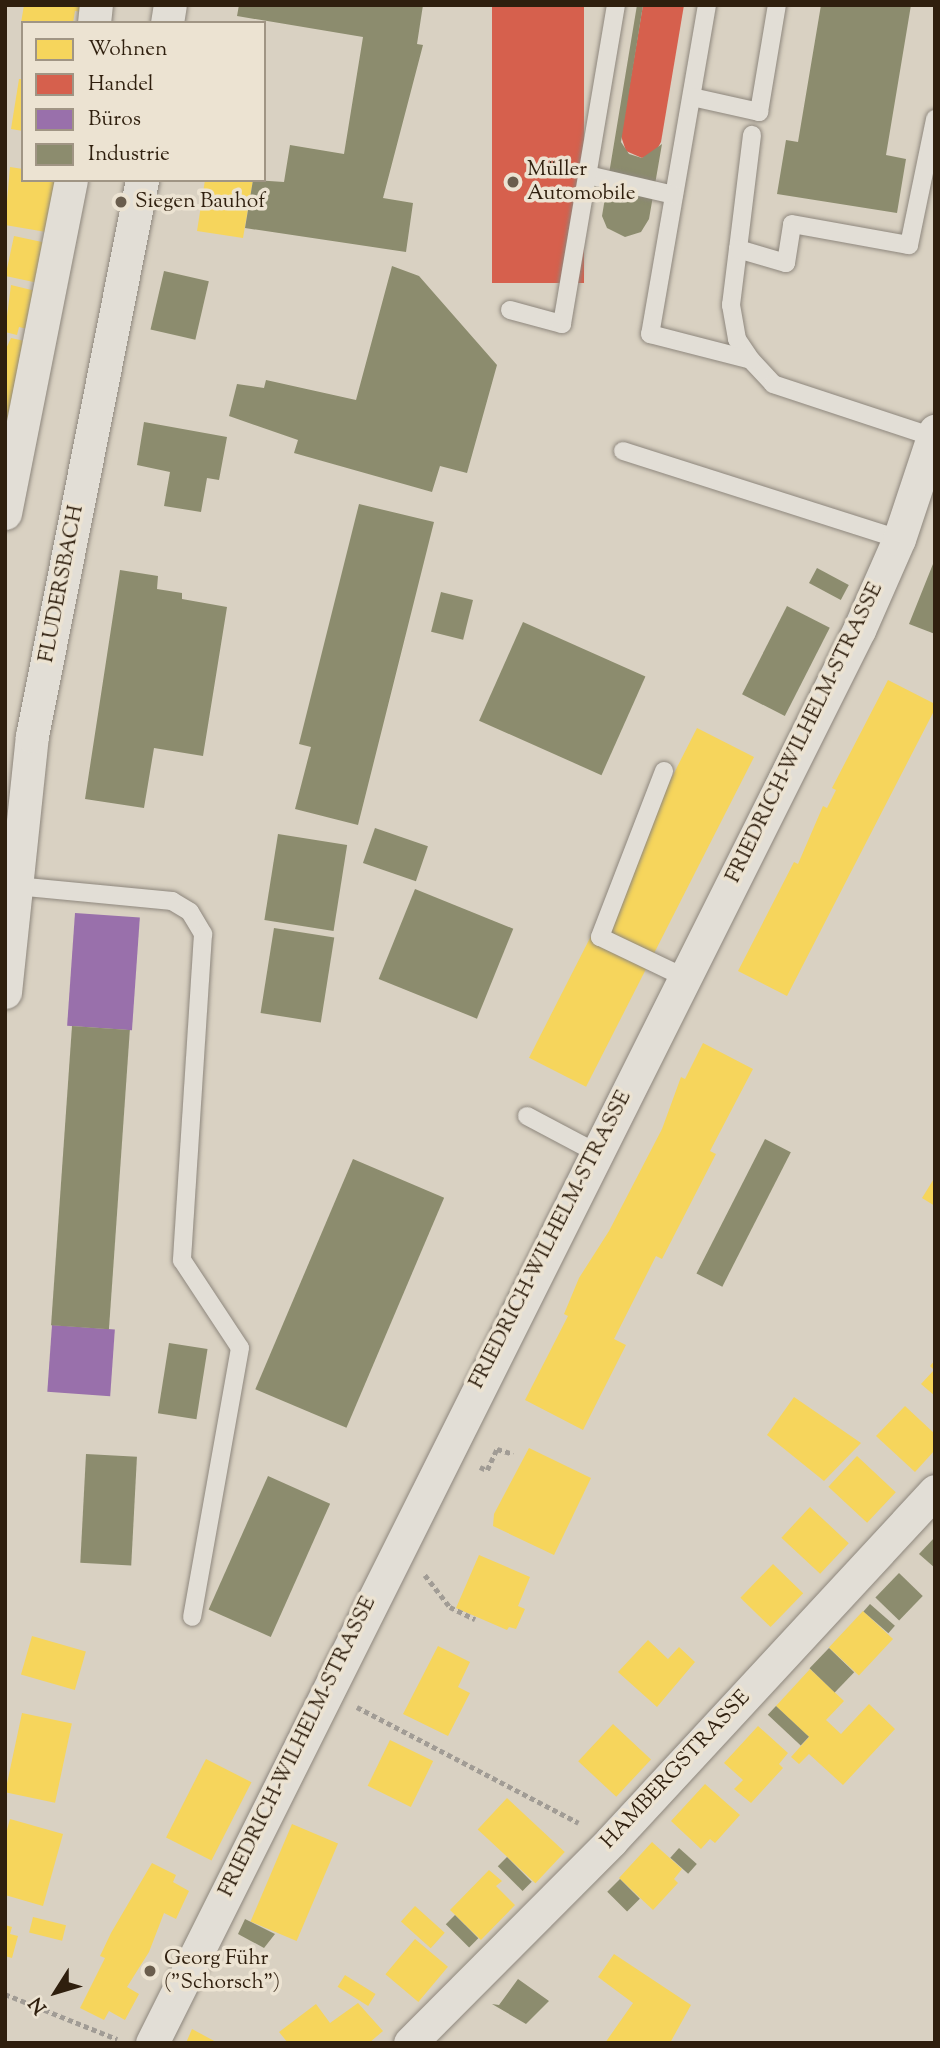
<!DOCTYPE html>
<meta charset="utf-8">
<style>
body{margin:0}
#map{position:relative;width:940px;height:2048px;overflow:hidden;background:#d9d1c2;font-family:"Sorts Mill Goudy",serif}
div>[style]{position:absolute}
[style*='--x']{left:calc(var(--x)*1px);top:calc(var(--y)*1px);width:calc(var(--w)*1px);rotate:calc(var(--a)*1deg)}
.homes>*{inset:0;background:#f6d55c;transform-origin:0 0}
.shops>*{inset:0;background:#d6604d;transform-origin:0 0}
.offices>*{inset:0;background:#9970ab;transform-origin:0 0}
.industry>*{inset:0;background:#8c8c6e;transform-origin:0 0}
.path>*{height:4.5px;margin-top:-2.25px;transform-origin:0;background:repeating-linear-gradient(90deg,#a19c95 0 5px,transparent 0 8.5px)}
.roads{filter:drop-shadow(0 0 2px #8e877d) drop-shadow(0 0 2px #8e877d)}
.service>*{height:18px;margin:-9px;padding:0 9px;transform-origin:9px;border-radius:9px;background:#e2ded6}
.minor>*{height:33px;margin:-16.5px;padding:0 16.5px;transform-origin:16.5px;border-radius:16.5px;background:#e2ded6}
.dots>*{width:19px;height:19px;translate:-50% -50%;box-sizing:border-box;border:4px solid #ece3d2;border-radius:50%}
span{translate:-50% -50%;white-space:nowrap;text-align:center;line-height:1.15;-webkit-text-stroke:7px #ece3d2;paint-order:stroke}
.poi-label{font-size:21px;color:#2f1f0e}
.left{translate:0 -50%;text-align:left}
.street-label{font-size:21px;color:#2f1f0e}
.frame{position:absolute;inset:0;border:7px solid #2f1f0e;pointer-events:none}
.legend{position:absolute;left:21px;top:21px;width:245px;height:161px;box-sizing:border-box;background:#ece3d2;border:2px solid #a09584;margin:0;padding:9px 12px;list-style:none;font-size:21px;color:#2f1f0e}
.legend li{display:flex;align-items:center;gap:14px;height:35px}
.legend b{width:35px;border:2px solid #a09584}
.north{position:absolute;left:21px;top:1957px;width:70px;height:70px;-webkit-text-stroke:5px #ece3d2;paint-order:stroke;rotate:233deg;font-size:19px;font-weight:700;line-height:28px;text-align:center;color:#2f1f0e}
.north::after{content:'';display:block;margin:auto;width:24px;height:32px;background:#2f1f0e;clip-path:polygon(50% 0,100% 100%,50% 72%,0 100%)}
</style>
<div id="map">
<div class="homes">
<div style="clip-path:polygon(24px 5px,83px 5px,82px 12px,75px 11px,73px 23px,21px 23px)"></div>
<div style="clip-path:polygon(19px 79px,23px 79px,23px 131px,11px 129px)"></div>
<div style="clip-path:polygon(10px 167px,23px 169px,23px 180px,60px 180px,52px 233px,5px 225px)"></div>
<div style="clip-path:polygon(205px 180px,253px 180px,243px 238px,197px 231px)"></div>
<div style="left:14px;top:236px;width:42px;height:41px;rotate:12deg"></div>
<div style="clip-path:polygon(11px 285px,44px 293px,36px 331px,19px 327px,17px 335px,5px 332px)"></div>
<div style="clip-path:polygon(11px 338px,33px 343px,5px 443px,5px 351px)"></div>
<div style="clip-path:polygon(888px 680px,935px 704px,935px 709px,787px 996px,738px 971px,794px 862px,798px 864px,823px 806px,827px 808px,836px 790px,832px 788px)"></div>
<div style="left:697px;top:728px;width:64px;height:370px;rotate:27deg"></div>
<div style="clip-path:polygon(703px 1043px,753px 1069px,710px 1151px,716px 1154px,662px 1259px,656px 1256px,614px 1339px,626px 1345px,583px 1430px,525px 1400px,568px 1316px,564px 1314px,579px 1278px,609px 1231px,662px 1129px,681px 1077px,685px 1079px)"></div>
<div style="clip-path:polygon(935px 1177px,935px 1206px,922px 1198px)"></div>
<div style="clip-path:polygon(935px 1360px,935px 1396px,921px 1384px,934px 1370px,930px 1366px)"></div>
<div style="clip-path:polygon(794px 1397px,861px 1443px,824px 1481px,767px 1435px)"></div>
<div style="clip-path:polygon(905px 1406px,935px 1434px,935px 1450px,915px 1472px,876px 1436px)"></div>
<div style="clip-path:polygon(529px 1448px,591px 1478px,554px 1555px,493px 1526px,494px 1514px)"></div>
<div style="left:857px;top:1456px;width:53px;height:42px;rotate:43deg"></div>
<div style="left:810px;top:1507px;width:53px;height:42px;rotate:43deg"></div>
<div style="clip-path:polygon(479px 1555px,530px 1577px,518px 1606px,525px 1609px,516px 1629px,509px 1627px,507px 1630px,456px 1608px)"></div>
<div style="left:773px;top:1564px;width:42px;height:47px;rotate:44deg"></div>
<div style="left:863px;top:1611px;width:41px;height:50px;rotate:43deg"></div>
<div style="left:32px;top:1636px;width:56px;height:40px;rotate:16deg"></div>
<div style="clip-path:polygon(648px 1640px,668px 1659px,679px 1647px,695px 1662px,657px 1707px,618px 1672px)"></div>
<div style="clip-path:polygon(438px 1646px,470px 1662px,458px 1687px,470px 1693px,448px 1736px,403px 1714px)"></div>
<div style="clip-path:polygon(810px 1669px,844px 1701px,826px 1720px,841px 1734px,869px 1704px,895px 1729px,843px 1785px,809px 1754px,799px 1764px,791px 1757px,809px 1737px,776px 1706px)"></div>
<div style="left:22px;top:1713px;width:51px;height:81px;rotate:12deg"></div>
<div style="left:613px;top:1724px;width:52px;height:51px;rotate:43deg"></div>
<div style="clip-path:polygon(758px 1726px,788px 1753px,779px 1764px,783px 1768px,751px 1803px,734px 1789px,743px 1780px,724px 1763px)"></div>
<div style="left:390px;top:1740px;width:48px;height:51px;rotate:26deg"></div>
<div style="left:206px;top:1759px;width:51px;height:88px;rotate:27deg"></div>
<div style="clip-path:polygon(705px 1784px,740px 1815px,715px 1843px,710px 1839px,701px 1849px,671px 1821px)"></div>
<div style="left:507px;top:1798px;width:79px;height:43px;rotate:43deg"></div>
<div style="clip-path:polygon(10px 1819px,63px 1834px,43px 1906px,5px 1895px,5px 1837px)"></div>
<div style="left:292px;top:1824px;width:50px;height:106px;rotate:23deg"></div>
<div style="clip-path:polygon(652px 1842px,682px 1869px,674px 1879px,678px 1883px,653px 1910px,619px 1878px)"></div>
<div style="clip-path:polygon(152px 1863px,176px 1875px,173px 1882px,189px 1891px,176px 1919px,164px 1913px,149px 1952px,127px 1987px,139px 1994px,125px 2020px,109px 2011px,104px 2020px,80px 2008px,105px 1958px,100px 1956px,111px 1933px)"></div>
<div style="clip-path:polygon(489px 1870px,502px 1881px,496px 1886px,515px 1905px,481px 1940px,450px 1910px)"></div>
<div style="left:415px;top:1906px;width:40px;height:21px;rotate:42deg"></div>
<div style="left:33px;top:1917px;width:34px;height:16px;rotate:14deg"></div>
<div style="clip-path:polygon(5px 1925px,12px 1927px,10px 1934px,18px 1936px,12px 1958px,5px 1956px)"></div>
<div style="left:415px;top:1939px;width:43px;height:46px;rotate:40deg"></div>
<div style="clip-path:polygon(614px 1954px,691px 2005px,670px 2043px,605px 2043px,633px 2003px,598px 1977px)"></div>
<div style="left:345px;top:1975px;width:36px;height:14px;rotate:32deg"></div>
<div style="clip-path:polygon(358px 2003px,383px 2031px,369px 2043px,288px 2043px,279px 2032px,316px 2004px,330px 2023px)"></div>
<div style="clip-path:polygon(192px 2029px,218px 2043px,186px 2043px)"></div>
</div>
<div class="shops">
<div style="left:492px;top:5px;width:92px;height:278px"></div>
<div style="clip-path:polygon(643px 5px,684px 5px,661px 142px,655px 153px,642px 158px,626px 151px,621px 136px)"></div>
</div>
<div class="offices">
<div style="left:75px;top:913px;width:65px;height:113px;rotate:4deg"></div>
<div style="left:52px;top:1325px;width:63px;height:67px;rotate:4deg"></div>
</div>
<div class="industry">
<div style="clip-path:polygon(239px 5px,423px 5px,417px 44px,423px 45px,383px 198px,413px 203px,406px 252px,245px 228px,253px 180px,284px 182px,290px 145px,344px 154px,363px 37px,237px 16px)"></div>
<div style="clip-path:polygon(637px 5px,643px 5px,621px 142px,629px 154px,642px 158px,662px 144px,649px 219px,641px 232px,625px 237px,607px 228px,602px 216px)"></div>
<div style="clip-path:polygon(821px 5px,911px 5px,886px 155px,906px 159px,897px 213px,777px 194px,786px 140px,798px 142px)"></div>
<div style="clip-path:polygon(392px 266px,419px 276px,497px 365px,467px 473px,440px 466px,432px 492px,294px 453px,298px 440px,229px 416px,237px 384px,264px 388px,266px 380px,356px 400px)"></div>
<div style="left:164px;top:271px;width:46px;height:60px;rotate:13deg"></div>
<div style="clip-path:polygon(144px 422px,227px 437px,219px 480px,207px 478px,201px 512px,164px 506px,170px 472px,137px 465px)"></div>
<div style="clip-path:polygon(359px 504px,434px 522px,358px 825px,295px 809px,311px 747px,299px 744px)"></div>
<div style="clip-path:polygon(935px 559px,935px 634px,909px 624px)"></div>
<div style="left:817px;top:568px;width:36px;height:17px;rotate:28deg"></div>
<div style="clip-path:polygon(120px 570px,158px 576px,157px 589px,182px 593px,182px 599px,227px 607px,203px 756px,154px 748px,144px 808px,85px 799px)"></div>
<div style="left:441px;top:592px;width:33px;height:41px;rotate:14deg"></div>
<div style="left:787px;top:606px;width:48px;height:99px;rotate:27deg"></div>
<div style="left:523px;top:622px;width:134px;height:108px;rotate:24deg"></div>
<div style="left:375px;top:828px;width:56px;height:37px;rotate:19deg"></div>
<div style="left:278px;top:834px;width:70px;height:87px;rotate:9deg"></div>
<div style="left:415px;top:889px;width:106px;height:97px;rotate:22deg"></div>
<div style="left:274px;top:928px;width:61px;height:86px;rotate:9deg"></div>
<div style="left:72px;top:1026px;width:58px;height:300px;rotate:4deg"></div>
<div style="left:765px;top:1139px;width:29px;height:151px;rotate:27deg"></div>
<div style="left:353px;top:1159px;width:99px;height:250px;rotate:23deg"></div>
<div style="left:169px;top:1343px;width:39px;height:71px;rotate:9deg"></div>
<div style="left:86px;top:1454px;width:51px;height:109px;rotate:3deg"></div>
<div style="left:268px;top:1476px;width:68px;height:146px;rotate:24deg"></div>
<div style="clip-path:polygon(935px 1537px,935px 1568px,919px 1554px)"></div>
<div style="left:899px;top:1573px;width:33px;height:34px;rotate:44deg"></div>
<div style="left:870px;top:1604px;width:33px;height:10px;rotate:41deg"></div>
<div style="left:829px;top:1648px;width:35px;height:28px;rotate:44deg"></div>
<div style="left:776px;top:1706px;width:45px;height:12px;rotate:43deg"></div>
<div style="left:679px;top:1848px;width:24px;height:13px;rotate:42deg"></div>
<div style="left:507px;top:1857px;width:35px;height:13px;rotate:45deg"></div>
<div style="left:620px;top:1879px;width:28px;height:18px;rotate:45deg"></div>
<div style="left:455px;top:1915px;width:33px;height:13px;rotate:45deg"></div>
<div style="clip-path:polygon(245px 1919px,275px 1934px,264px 1948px,238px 1934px)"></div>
<div style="clip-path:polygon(518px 1979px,549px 2001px,526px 2024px,492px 2004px,499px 2005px)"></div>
</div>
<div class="path">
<div style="--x:480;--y:1467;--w:8;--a:23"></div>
<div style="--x:487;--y:1470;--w:23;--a:-65"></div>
<div style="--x:497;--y:1449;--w:17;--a:17"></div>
<div style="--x:425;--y:1575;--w:41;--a:52"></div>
<div style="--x:450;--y:1607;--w:28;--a:26"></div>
<div style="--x:357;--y:1707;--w:250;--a:27.6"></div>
<div style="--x:5;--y:1994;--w:121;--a:21.9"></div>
</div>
<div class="roads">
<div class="service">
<div style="--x:707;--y:5;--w:334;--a:99.8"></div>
<div style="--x:650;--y:334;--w:104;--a:14.4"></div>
<div style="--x:751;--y:360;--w:33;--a:47"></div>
<div style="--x:773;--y:384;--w:169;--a:18.3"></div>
<div style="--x:692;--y:97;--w:69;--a:12.6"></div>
<div style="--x:759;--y:112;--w:109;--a:-80.5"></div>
<div style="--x:588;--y:175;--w:88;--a:13.1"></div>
<div style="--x:738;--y:249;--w:115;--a:-83"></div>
<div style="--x:510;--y:310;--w:54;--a:15.1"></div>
<div style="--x:562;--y:324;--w:324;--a:-80.4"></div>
<div style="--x:751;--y:360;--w:25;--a:-124"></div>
<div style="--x:737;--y:339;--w:35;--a:-100"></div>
<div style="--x:731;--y:305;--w:56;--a:-82.9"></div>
<div style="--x:738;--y:249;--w:50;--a:16.3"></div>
<div style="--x:786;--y:263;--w:39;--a:-81"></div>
<div style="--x:792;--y:224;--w:119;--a:10.2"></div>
<div style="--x:909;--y:245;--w:129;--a:-78.3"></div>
<div style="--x:623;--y:451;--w:290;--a:17.7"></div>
<div style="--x:664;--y:771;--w:178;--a:111.1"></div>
<div style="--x:600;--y:937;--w:93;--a:25.5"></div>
<div style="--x:16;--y:886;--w:157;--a:5.5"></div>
<div style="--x:172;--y:901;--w:21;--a:31"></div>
<div style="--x:190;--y:912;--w:26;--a:59"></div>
<div style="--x:203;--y:934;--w:327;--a:93.7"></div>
<div style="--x:182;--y:1260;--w:105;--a:56.6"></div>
<div style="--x:240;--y:1348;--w:273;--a:100.1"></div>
<div style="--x:527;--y:1116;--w:77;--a:27.9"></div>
</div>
<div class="minor">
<div style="--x:94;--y:23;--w:18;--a:-84"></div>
<div style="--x:167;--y:23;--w:18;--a:-81"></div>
<div style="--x:5;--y:513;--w:339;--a:-78.8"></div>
<div style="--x:5;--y:992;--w:257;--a:-84"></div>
<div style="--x:32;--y:736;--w:567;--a:-78.81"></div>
<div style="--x:152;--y:2043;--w:1580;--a:-63.42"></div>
<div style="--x:859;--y:630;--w:99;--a:-66.3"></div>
<div style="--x:899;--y:539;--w:114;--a:-71.6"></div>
<div style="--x:410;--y:2043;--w:285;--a:-45.1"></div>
<div style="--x:611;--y:1841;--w:477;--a:-47.2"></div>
</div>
</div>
<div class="dots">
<div style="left:513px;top:182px;background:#6a5d4d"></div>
<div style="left:121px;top:202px;background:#6a5d4d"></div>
<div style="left:150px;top:1971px;background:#6a5d4d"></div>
</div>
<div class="poi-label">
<span class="left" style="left:527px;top:182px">Müller<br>Automobile</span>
<span class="left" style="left:135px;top:202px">Siegen Bauhof</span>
<span class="left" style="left:164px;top:1971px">Georg Führ<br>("Schorsch")</span>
</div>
<div class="street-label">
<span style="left:62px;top:584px;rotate:-79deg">FLUDERSBACH</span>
<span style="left:805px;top:733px;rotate:-64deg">FRIEDRICH-WILHELM-STRASSE</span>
<span style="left:551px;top:1240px;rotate:-63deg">FRIEDRICH-WILHELM-STRASSE</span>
<span style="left:298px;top:1747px;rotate:-64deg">FRIEDRICH-WILHELM-STRASSE</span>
<span style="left:676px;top:1770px;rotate:-47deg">HAMBERGSTRASSE</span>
</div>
<div class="frame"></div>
<ul class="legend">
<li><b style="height:19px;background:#f6d55c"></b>Wohnen</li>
<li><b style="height:19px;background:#d6604d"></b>Handel</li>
<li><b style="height:19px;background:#9970ab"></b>Büros</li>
<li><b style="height:19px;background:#8c8c6e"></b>Industrie</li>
</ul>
<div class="north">N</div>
</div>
